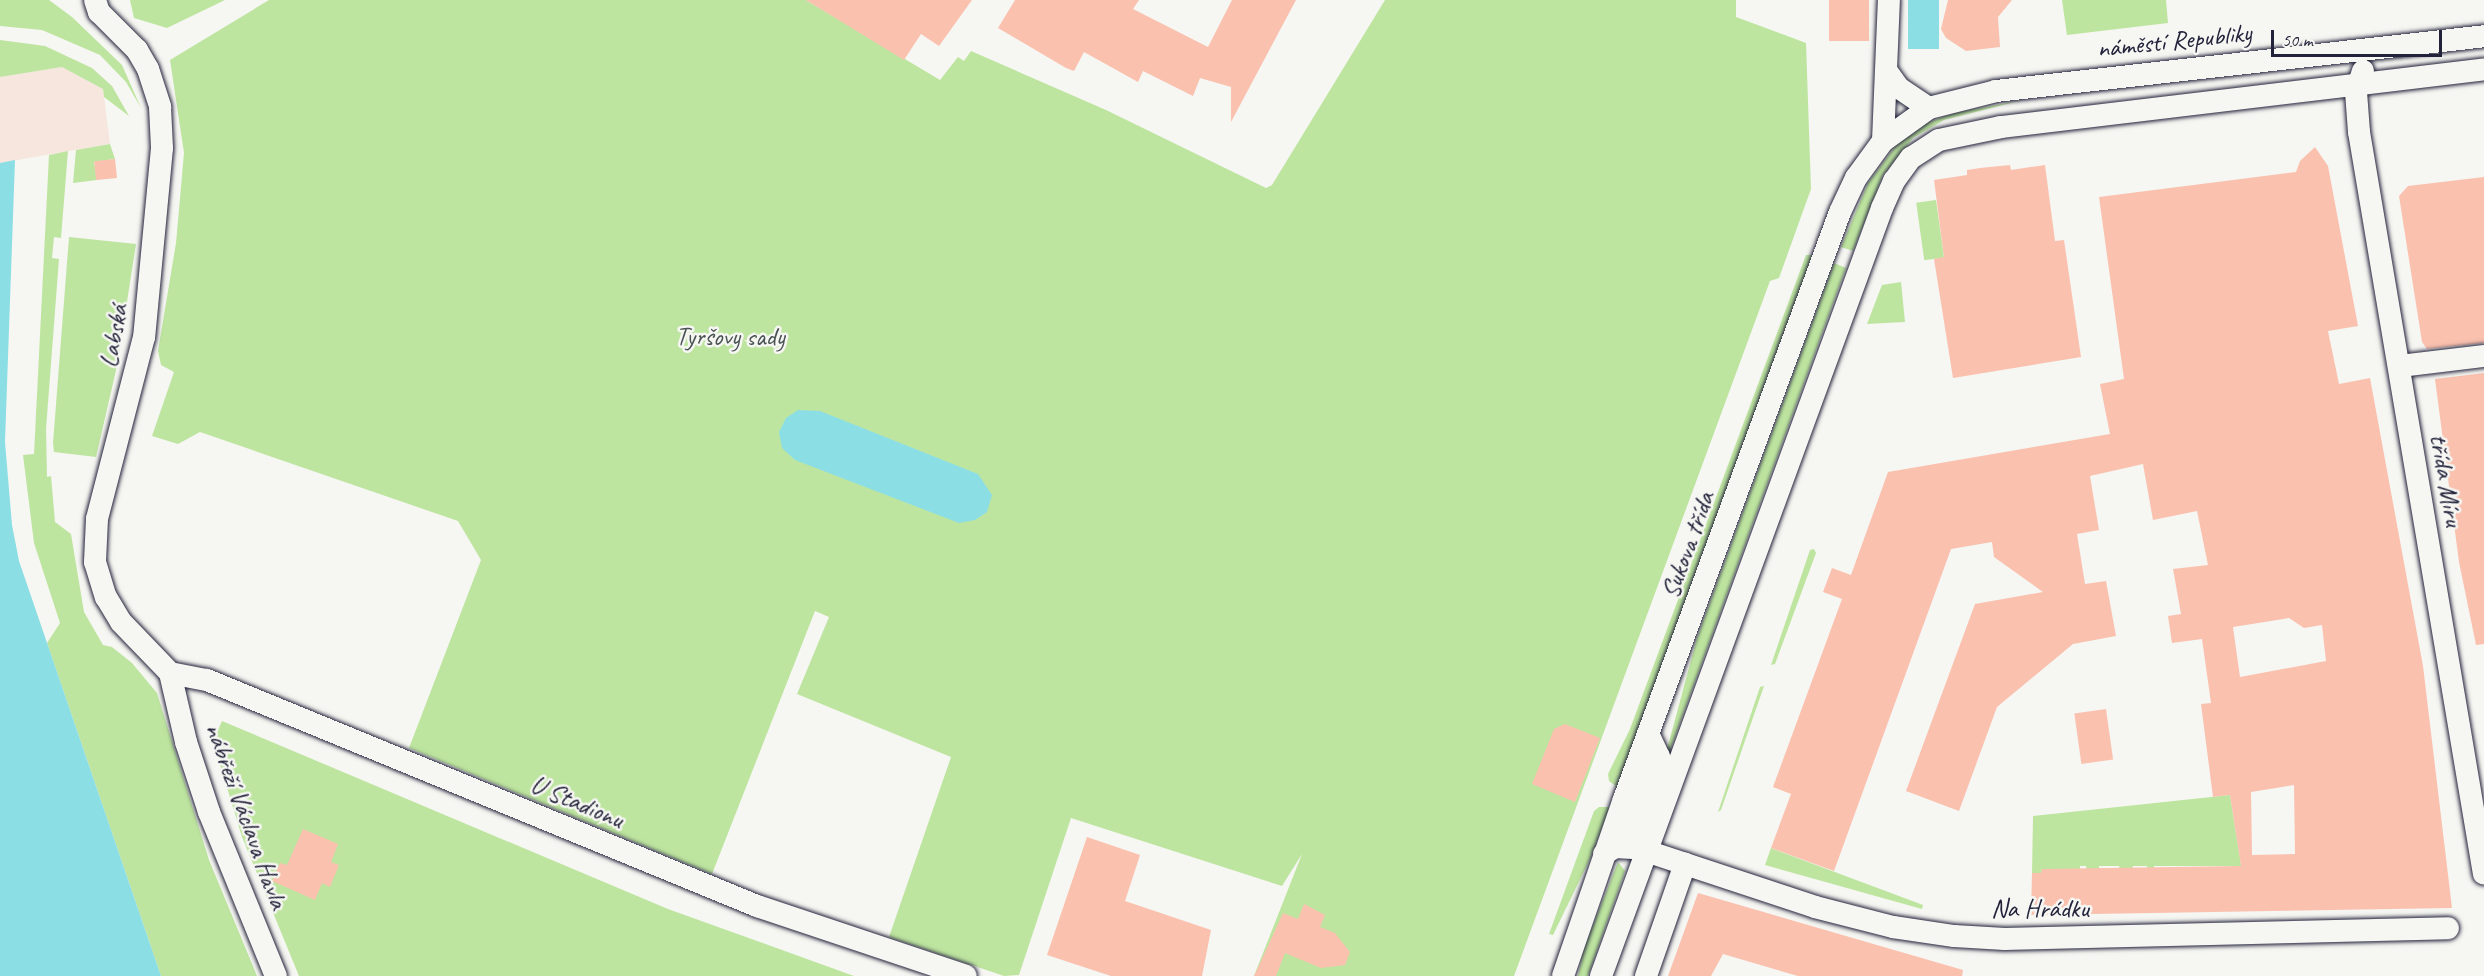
<!DOCTYPE html>
<meta charset="utf-8">
<style>
body{margin:0}
#map{position:relative;width:2484px;height:976px;overflow:hidden;background:#f6f6f2;font-family:Caveat,sans-serif}
div>[style]{position:absolute}
[style*='--x']{left:calc(var(--x)*1px);top:calc(var(--y)*1px);width:calc(var(--w)*1px);rotate:calc(var(--a)*1deg)}
.built>*{inset:0;background:#f7e6de}
.green>*{inset:0;background:#bee5a0;transform-origin:0 0}
.water>*{inset:0;background:#8cdee5;transform-origin:0 0}
.building>*{inset:0;background:#fac1af;transform-origin:0 0}
.roads{filter:drop-shadow(0 0 2px #22223b) drop-shadow(0 0 2px #22223b)}
.minor>*{height:22px;margin:-11px;padding:0 11px;transform-origin:11px;border-radius:11px;background:#f6f6f2}
span{translate:-50% -50%;white-space:nowrap;text-align:center;line-height:1.15;-webkit-text-stroke:5px #f6f6f2;paint-order:stroke}
.street-label{font-size:26px;color:#22223b}
.park-label{font-size:26px;color:#495354}
.scale{position:absolute;left:2271px;top:30px;width:171px;height:27px;box-sizing:border-box;border:3px solid #22223b;border-top:0;padding-left:8px;font-size:18px;line-height:21px;white-space:nowrap;color:#22223b;-webkit-text-stroke:4px #f6f6f2;paint-order:stroke}
</style>
<div id="map">
<div class="built">
<div style="clip-path:polygon(62px 67px,103px 89px,110px 144px,0 163px,0 77px)"></div>
</div>
<div class="green">
<div style="clip-path:polygon(0 0,49px 0,72px 17px,122px 65px,141px 108px,126px 82px,100px 55px,42px 30px,0 26px)"></div>
<div style="clip-path:polygon(130px 0,225px 0,167px 28px,134px 18px)"></div>
<div style="clip-path:polygon(269px 0,806px 0,940px 80px,958px 57px,964px 61px,971px 51px,1106px 110px,1266px 188px,1272px 185px,1385px 0,1736px 0,1736px 17px,1806px 43px,1811px 189px,1779px 278px,1770px 281px,1514px 976px,1254px 976px,1302px 854px,1282px 886px,1071px 818px,1019px 975px,1004px 976px,889px 937px,951px 757px,797px 694px,829px 617px,815px 611px,712px 874px,409px 748px,481px 560px,458px 521px,200px 432px,178px 444px,152px 436px,174px 372px,161px 365px,158px 351px,176px 243px,184px 153px,170px 60px)"></div>
<div style="clip-path:polygon(2062px 0,2166px 0,2168px 23px,2067px 35px)"></div>
<div style="clip-path:polygon(0 40px,45px 46px,92px 68px,112px 86px,129px 116px,104px 97px,103px 89px,62px 67px,0 77px)"></div>
<div style="clip-path:polygon(2023px 100px,1944px 120px,1913px 138px,1883px 175px,1853px 251px,1841px 247px,1868px 183px,1898px 143px,1924px 124px,1954px 113px)"></div>
<div style="clip-path:polygon(110px 144px,115px 159px,94px 162px,97px 180px,73px 183px,76px 150px)"></div>
<div style="clip-path:polygon(68px 151px,61px 238px,54px 237px,52px 258px,59px 259px,46px 429px,47px 477px,51px 476px,55px 522px,71px 534px,84px 612px,103px 645px,112px 647px,132px 663px,157px 693px,209px 860px,257px 976px,161px 976px,47px 643px,60px 623px,34px 543px,23px 455px,34px 454px,49px 155px)"></div>
<div style="left:1936px;top:200px;width:58px;height:20px;rotate:82deg"></div>
<div style="clip-path:polygon(69px 237px,136px 244px,117px 366px,96px 457px,54px 452px,53px 443px)"></div>
<div style="clip-path:polygon(1806px 255px,1813px 255px,1617px 787px,1609px 781px,1608px 774px,1630px 729px)"></div>
<div style="clip-path:polygon(1834px 263px,1846px 268px,1653px 797px,1650px 795px,1669px 742px,1697px 638px)"></div>
<div style="clip-path:polygon(1901px 282px,1905px 322px,1867px 324px,1882px 285px)"></div>
<div style="clip-path:polygon(1814px 549px,1816px 553px,1775px 664px,1771px 665px,1810px 550px)"></div>
<div style="clip-path:polygon(1764px 686px,1721px 810px,1718px 812px,1760px 687px)"></div>
<div style="clip-path:polygon(222px 721px,668px 909px,854px 976px,299px 976px,242px 837px,215px 748px,215px 737px)"></div>
<div style="clip-path:polygon(2230px 795px,2242px 871px,2230px 866px,2154px 866px,2154px 872px,2147px 872px,2147px 866px,2133px 866px,2132px 870px,2120px 873px,2119px 866px,2099px 866px,2099px 870px,2087px 873px,2086px 866px,2080px 866px,2080px 873px,2042px 869px,2041px 873px,2032px 873px,2033px 816px)"></div>
<div style="clip-path:polygon(1599px 807px,1610px 807px,1591px 857px,1553px 935px,1549px 934px,1594px 811px)"></div>
<div style="clip-path:polygon(1771px 848px,1923px 905px,1922px 909px,1765px 865px)"></div>
<div style="clip-path:polygon(1618px 862px,1625px 871px,1588px 976px,1578px 976px,1584px 948px)"></div>
</div>
<div class="water">
<div style="left:1908px;top:0;width:31px;height:49px"></div>
<div style="clip-path:polygon(15px 160px,5px 442px,12px 525px,19px 561px,161px 976px,0 976px,0 163px)"></div>
<div style="clip-path:polygon(798px 410px,820px 411px,978px 474px,992px 495px,987px 512px,975px 520px,959px 523px,795px 460px,782px 448px,779px 432px,786px 418px)"></div>
</div>
<div class="building">
<div style="clip-path:polygon(806px 0,972px 0,939px 46px,921px 34px,904px 60px)"></div>
<div style="clip-path:polygon(1015px 0,1139px 0,1133px 9px,1208px 47px,1232px 0,1296px 0,1231px 122px,1231px 87px,1200px 78px,1193px 96px,1143px 71px,1138px 82px,1084px 52px,1074px 71px,1066px 68px,998px 28px)"></div>
<div style="left:1829px;top:0;width:40px;height:41px"></div>
<div style="clip-path:polygon(1948px 0,2012px 0,1998px 17px,2000px 47px,1966px 51px,1946px 38px,1941px 29px)"></div>
<div style="clip-path:polygon(evenodd,2315px 147px,2328px 166px,2358px 326px,2328px 331px,2339px 384px,2370px 378px,2423px 666px,2452px 908px,2031px 915px,2032px 873px,2041px 873px,2042px 869px,2241px 866px,2230px 795px,2213px 797px,2201px 704px,2211px 703px,2202px 639px,2172px 643px,2168px 616px,2181px 614px,2173px 569px,2208px 565px,2197px 511px,2153px 520px,2143px 464px,2090px 476px,2099px 530px,2077px 534px,2085px 584px,2106px 581px,2116px 636px,2073px 644px,1997px 707px,1959px 811px,1906px 791px,1975px 604px,2043px 592px,1994px 557px,1992px 542px,1951px 549px,1834px 871px,1771px 848px,1791px 794px,1773px 787px,1842px 599px,1823px 592px,1832px 568px,1851px 575px,1888px 472px,2110px 434px,2100px 384px,2124px 379px,2099px 197px,2296px 172px,2300px 161px,2315px 147px,2289px 618px,2304px 628px,2322px 625px,2326px 661px,2240px 677px,2233px 627px,2289px 618px,2315px 147px,2294px 785px,2295px 854px,2252px 855px,2251px 792px,2294px 785px)"></div>
<div style="left:115px;top:159px;width:19px;height:21px;rotate:84deg"></div>
<div style="clip-path:polygon(2010px 165px,2011px 170px,2045px 165px,2055px 241px,2064px 240px,2081px 357px,1953px 378px,1934px 259px,1944px 257px,1934px 180px,1967px 175px,1967px 170px,1980px 168px)"></div>
<div style="clip-path:polygon(2484px 177px,2484px 343px,2427px 349px,2422px 342px,2399px 196px,2408px 186px)"></div>
<div style="clip-path:polygon(2484px 373px,2484px 644px,2476px 645px,2459px 562px,2435px 379px)"></div>
<div style="left:2106px;top:709px;width:51px;height:32px;rotate:82deg"></div>
<div style="clip-path:polygon(1565px 724px,1600px 738px,1575px 802px,1532px 784px,1554px 729px)"></div>
<div style="clip-path:polygon(303px 829px,338px 844px,331px 862px,339px 865px,330px 887px,322px 883px,315px 900px,272px 881px,280px 863px,287px 865px)"></div>
<div style="clip-path:polygon(1087px 837px,1140px 855px,1125px 901px,1211px 930px,1202px 976px,1111px 976px,1047px 955px)"></div>
<div style="clip-path:polygon(1698px 893px,1963px 970px,1962px 976px,1798px 976px,1723px 954px,1711px 976px,1668px 976px)"></div>
<div style="clip-path:polygon(1304px 904px,1325px 915px,1320px 927px,1335px 933px,1350px 952px,1345px 965px,1321px 968px,1285px 953px,1276px 976px,1254px 976px,1283px 913px,1298px 919px)"></div>
</div>
<div class="roads">
<div class="minor">
<div style="--x:95;--y:0;--w:13;--a:72"></div>
<div style="--x:99;--y:12;--w:54;--a:45"></div>
<div style="--x:137;--y:50;--w:22;--a:60"></div>
<div style="--x:148;--y:69;--w:40;--a:72"></div>
<div style="--x:160;--y:107;--w:41;--a:87.2"></div>
<div style="--x:162;--y:148;--w:190;--a:95.4"></div>
<div style="--x:144;--y:337;--w:188;--a:104.5"></div>
<div style="--x:97;--y:519;--w:43;--a:92.7"></div>
<div style="--x:95;--y:562;--w:37;--a:73"></div>
<div style="--x:106;--y:597;--w:29;--a:59"></div>
<div style="--x:121;--y:622;--w:71;--a:46.1"></div>
<div style="--x:170;--y:673;--w:71;--a:76.9"></div>
<div style="--x:186;--y:742;--w:74;--a:71.8"></div>
<div style="--x:209;--y:812;--w:177;--a:67.8"></div>
<div style="--x:2363;--y:71;--w:22;--a:108"></div>
<div style="--x:2356;--y:92;--w:40;--a:85.7"></div>
<div style="--x:2359;--y:132;--w:752;--a:80.44"></div>
<div style="--x:1888;--y:73;--w:19;--a:54"></div>
<div style="--x:1899;--y:88;--w:36;--a:34"></div>
<div style="--x:1883;--y:141;--w:141;--a:-87.6"></div>
<div style="--x:2400;--y:366;--w:85;--a:-6.8"></div>
<div style="--x:170;--y:673;--w:38;--a:11"></div>
<div style="--x:207;--y:680;--w:595;--a:22.34"></div>
<div style="--x:757;--y:906;--w:220;--a:18.5"></div>
<div style="--x:1646;--y:851;--w:13;--a:-151"></div>
<div style="--x:1635;--y:845;--w:11;--a:-105"></div>
<div style="--x:1632;--y:834;--w:82;--a:-70.7"></div>
<div style="--x:1659;--y:757;--w:26;--a:-115"></div>
<div style="--x:1604;--y:854;--w:13;--a:-32"></div>
<div style="--x:1615;--y:847;--w:22;--a:3"></div>
<div style="--x:1637;--y:848;--w:188;--a:18.3"></div>
<div style="--x:1815;--y:907;--w:81;--a:14.4"></div>
<div style="--x:1893;--y:927;--w:62;--a:8.4"></div>
<div style="--x:1954;--y:936;--w:51;--a:3.4"></div>
<div style="--x:2005;--y:939;--w:443;--a:-1.4"></div>
<div style="--x:1563;--y:976;--w:187;--a:-71"></div>
<div style="--x:1624;--y:799;--w:625;--a:-69.8"></div>
<div style="--x:1840;--y:212;--w:38;--a:-65"></div>
<div style="--x:1856;--y:178;--w:46;--a:-53.9"></div>
<div style="--x:1883;--y:141;--w:57;--a:-35.7"></div>
<div style="--x:1929;--y:108;--w:69;--a:-14.2"></div>
<div style="--x:1996;--y:91;--w:491;--a:-6.4"></div>
<div style="--x:1601;--y:976;--w:818;--a:-69.9"></div>
<div style="--x:1882;--y:208;--w:30;--a:-66"></div>
<div style="--x:1894;--y:181;--w:29;--a:-54"></div>
<div style="--x:1911;--y:158;--w:33;--a:-33"></div>
<div style="--x:1939;--y:140;--w:63;--a:-11.8"></div>
<div style="--x:2001;--y:127;--w:486;--a:-6.8"></div>
<div style="--x:1646;--y:976;--w:119;--a:-70.8"></div>
</div>
</div>
<div class="street-label">
<span style="left:2174px;top:41px;rotate:-6deg">náměstí Republiky</span>
<span style="left:114px;top:336px;rotate:-80deg">Labská</span>
<span style="left:2446px;top:480px;rotate:80deg">třída Míru</span>
<span style="left:1688px;top:545px;rotate:-70deg">Sukova třída</span>
<span style="left:577px;top:802px;rotate:23deg">U Stadionu</span>
<span style="left:246px;top:816px;rotate:70deg">nábřeží Václava Havla</span>
<span style="left:2040px;top:909px">Na Hrádku</span>
</div>
<div class="park-label">
<span style="left:730px;top:337px">Tyršovy sady</span>
</div>
<div class="scale">50 m</div>
</div>
